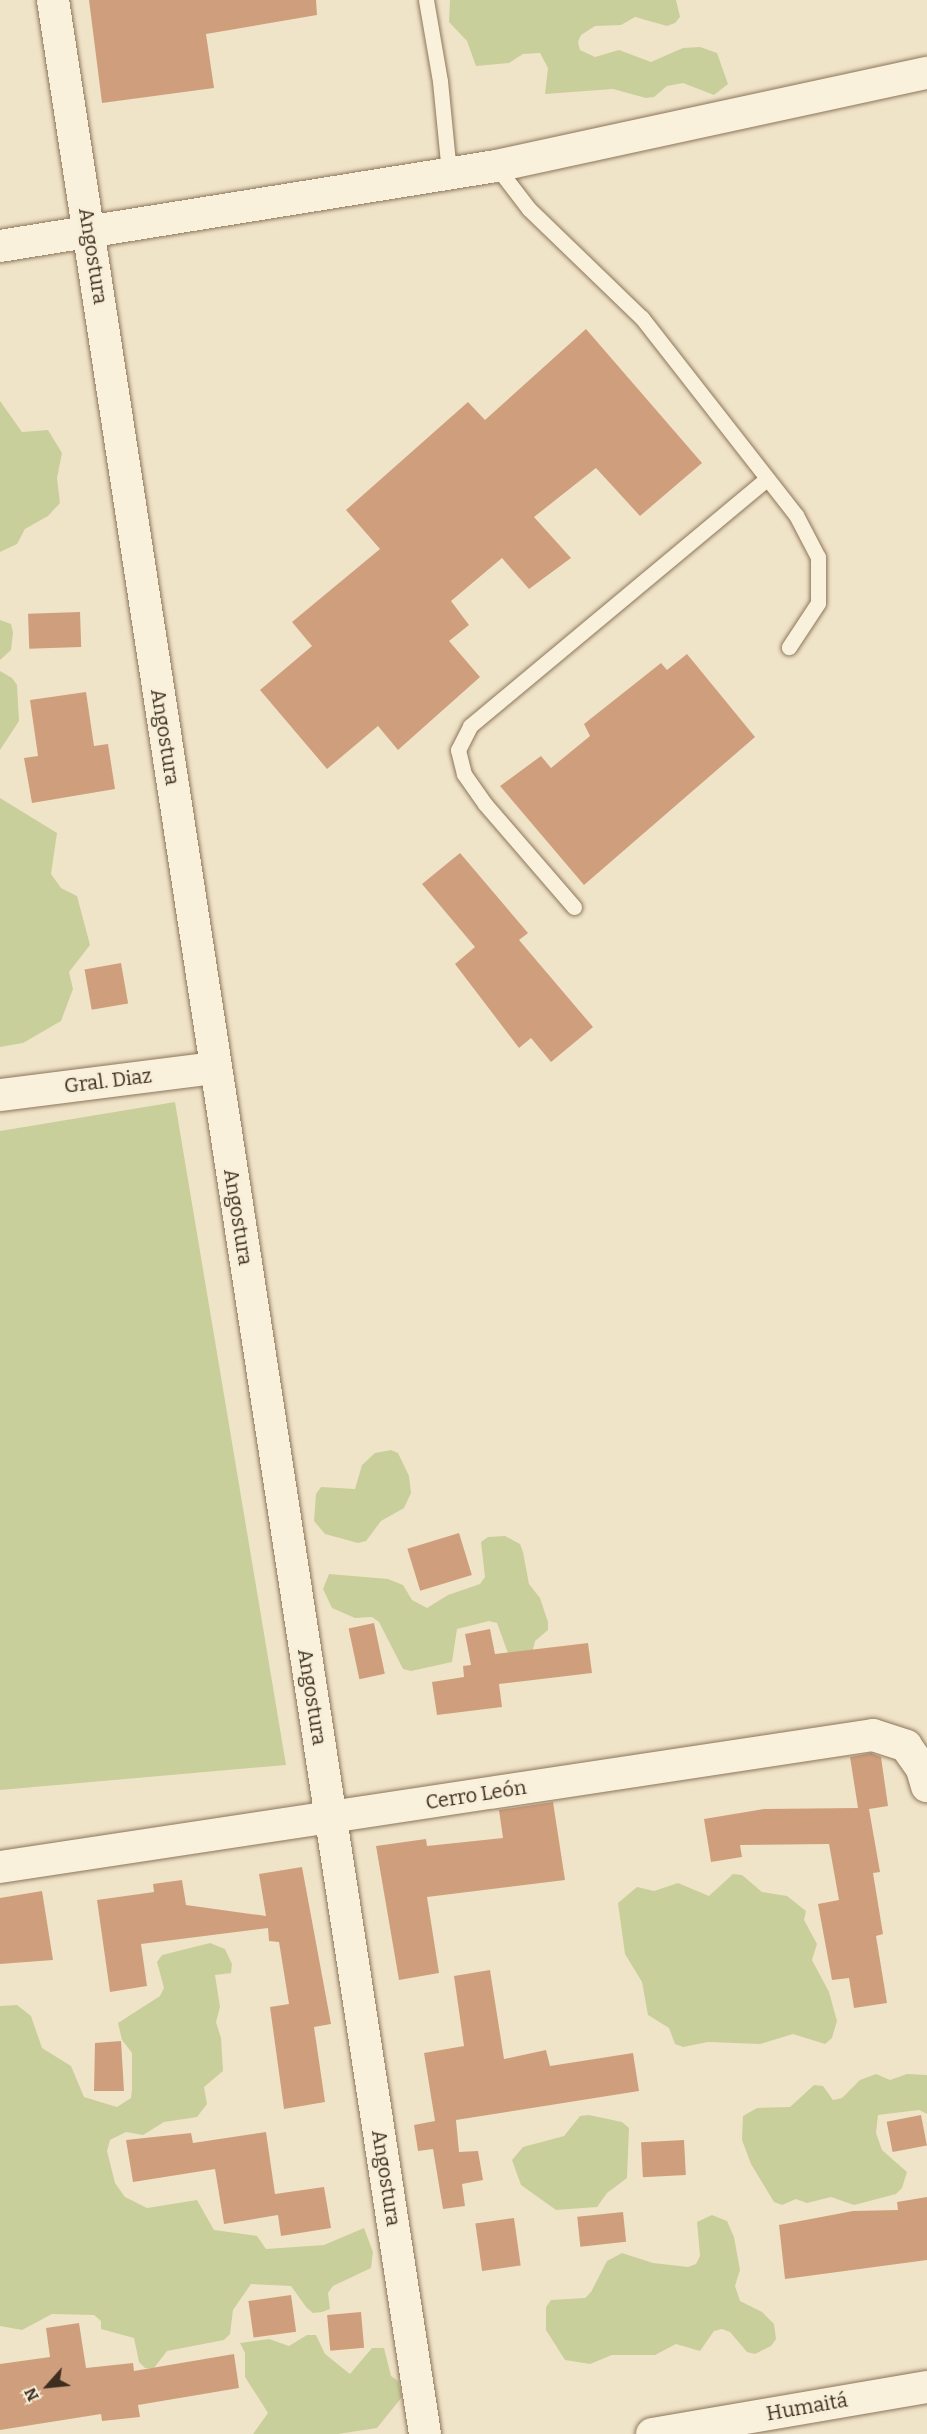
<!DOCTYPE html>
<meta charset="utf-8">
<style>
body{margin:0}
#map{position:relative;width:927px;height:2434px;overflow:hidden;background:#f0e4c8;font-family:Bitter,serif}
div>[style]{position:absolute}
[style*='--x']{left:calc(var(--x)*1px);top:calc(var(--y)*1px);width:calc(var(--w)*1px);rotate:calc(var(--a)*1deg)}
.green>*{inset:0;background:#c9cf9b}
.building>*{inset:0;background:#cf9f7d;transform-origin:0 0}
.roads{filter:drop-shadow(0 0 2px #8d765c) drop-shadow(0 0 2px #8d765c)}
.lane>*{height:15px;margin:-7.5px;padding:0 7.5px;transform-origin:7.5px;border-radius:7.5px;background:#faf1dc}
.street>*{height:32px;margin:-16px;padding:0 16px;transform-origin:16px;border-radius:16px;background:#faf1dc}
span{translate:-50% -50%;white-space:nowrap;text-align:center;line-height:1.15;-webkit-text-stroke:4.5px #f7eed8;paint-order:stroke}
.street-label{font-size:20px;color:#3d2e20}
.north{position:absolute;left:18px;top:2356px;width:60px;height:60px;-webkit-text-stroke:4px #f7eed8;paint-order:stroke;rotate:243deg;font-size:16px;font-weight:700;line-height:24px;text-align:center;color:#3d2e20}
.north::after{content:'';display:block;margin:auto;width:21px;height:27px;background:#3d2e20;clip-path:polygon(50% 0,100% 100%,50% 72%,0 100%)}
</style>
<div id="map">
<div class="green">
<div style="clip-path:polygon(450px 0,676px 0,680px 17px,675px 23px,667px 26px,635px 17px,621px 25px,595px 26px,581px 35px,578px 42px,580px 50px,595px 57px,619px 50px,651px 62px,683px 48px,700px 47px,717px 53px,728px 84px,714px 95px,683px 83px,667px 86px,654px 97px,646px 98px,613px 89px,545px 94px,548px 68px,540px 53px,523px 54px,509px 63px,476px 66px,467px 41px,449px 22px)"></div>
<div style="clip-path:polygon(0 401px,22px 432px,48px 430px,62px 453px,57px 478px,60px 503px,48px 516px,25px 529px,17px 544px,0 552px)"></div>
<div style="clip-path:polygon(0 620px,11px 624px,13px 633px,11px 650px,0 660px)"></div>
<div style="clip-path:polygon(0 671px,12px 678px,17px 685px,19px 721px,0 750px)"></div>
<div style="clip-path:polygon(0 798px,57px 833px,51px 874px,61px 888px,77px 896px,90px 945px,69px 972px,73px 989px,61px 1021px,23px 1043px,0 1047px)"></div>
<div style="clip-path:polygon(175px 1102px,286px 1765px,0 1790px,0 1131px)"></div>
<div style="clip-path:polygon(391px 1450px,398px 1453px,409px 1476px,411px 1493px,404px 1508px,381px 1521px,366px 1541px,358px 1543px,325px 1534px,314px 1521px,316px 1494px,321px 1487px,355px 1489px,362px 1465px,375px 1453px)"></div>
<div style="clip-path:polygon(505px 1536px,520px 1544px,523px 1552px,529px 1584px,540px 1598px,548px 1622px,548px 1630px,535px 1641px,531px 1658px,509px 1656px,497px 1623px,489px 1621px,457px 1629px,452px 1662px,411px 1671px,403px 1669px,379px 1622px,372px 1617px,355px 1618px,332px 1608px,323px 1589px,329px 1574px,388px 1579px,403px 1585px,412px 1600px,427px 1608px,448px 1595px,480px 1584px,485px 1577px,481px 1542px,488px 1537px)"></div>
<div style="clip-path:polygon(733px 1874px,742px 1875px,762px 1892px,787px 1896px,806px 1911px,804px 1920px,817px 1944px,812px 1960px,829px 1992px,837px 2021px,832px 2038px,825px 2044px,793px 2034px,760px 2044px,708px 2042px,683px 2047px,675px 2044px,669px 2028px,648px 2015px,642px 1982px,625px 1954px,618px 1903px,637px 1887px,654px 1891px,678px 1883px,709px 1896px)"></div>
<div style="clip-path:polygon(210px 1943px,225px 1949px,232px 1964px,231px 1973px,215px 1975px,220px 2007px,216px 2022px,221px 2038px,223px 2071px,204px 2087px,207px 2104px,197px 2117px,164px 2122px,143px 2135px,126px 2132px,110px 2140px,107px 2151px,115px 2183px,125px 2197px,147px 2208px,197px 2200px,214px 2230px,257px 2236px,266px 2249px,324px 2245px,364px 2228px,373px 2252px,371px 2268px,333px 2286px,328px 2293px,330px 2309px,322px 2312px,313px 2313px,306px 2307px,291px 2286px,251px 2284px,233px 2310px,230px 2334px,224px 2340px,167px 2351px,154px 2368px,145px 2368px,139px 2362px,134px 2338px,101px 2329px,101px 2321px,94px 2315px,52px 2314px,22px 2330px,0 2326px,0 2006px,17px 2005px,31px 2016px,42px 2048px,71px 2066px,84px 2097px,117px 2107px,131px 2098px,132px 2090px,132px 2053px,122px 2040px,118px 2023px,160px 1996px,164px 1988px,157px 1962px,162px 1955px)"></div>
<div style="clip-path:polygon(876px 2074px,890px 2080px,907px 2074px,927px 2075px,927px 2114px,919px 2110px,878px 2115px,876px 2133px,882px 2150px,907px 2172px,902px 2188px,896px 2194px,854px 2205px,831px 2197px,807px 2203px,796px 2199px,782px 2205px,774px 2202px,751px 2164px,742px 2140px,743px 2116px,757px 2108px,790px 2107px,814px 2085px,823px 2086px,833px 2100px,842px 2098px,860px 2080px)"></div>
<div style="clip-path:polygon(589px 2115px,622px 2122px,629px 2128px,627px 2178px,607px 2193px,597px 2207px,556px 2210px,521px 2185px,512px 2160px,523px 2147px,564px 2136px,580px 2116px)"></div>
<div style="clip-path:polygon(712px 2215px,727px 2221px,734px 2237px,740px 2270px,735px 2286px,740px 2301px,762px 2312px,774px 2324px,776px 2339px,771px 2346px,755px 2354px,747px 2352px,730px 2332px,722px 2329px,714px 2331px,700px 2351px,676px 2344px,655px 2355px,612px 2355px,590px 2364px,565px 2360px,546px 2330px,546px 2307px,551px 2300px,585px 2298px,591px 2292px,607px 2261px,622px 2253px,653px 2263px,688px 2267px,696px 2264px,700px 2256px,697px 2222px)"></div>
<div style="clip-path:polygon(307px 2335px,316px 2335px,325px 2354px,350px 2374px,372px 2348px,384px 2348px,391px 2376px,398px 2381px,402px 2397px,377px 2428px,338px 2434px,253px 2434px,268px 2413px,245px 2377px,245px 2353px,240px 2343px,269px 2339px,289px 2346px)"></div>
</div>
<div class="building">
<div style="clip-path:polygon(89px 0,316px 0,317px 15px,206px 34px,214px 88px,102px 103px)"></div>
<div style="clip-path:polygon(586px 329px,702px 463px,640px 516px,596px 468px,534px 517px,571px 558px,529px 589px,502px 558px,451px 601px,469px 625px,449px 641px,480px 677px,398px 750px,378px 726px,327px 769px,260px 690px,312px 646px,292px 622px,380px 549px,346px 510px,468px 402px,485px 420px)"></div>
<div style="left:80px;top:612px;width:35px;height:52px;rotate:88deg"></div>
<div style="clip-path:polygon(687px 654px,755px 737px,584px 885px,500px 786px,541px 756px,551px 768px,590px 736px,584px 724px,661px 663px,667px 670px)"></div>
<div style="clip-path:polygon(86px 692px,94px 746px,108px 744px,115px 789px,32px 803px,24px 758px,38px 756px,30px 700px)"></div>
<div style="clip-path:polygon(460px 853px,528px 933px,519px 940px,593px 1027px,551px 1062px,531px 1038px,519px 1048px,455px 964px,475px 947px,422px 884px)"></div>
<div style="left:121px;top:963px;width:41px;height:37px;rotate:80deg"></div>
<div style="left:459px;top:1533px;width:44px;height:54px;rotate:73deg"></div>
<div style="left:374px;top:1623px;width:52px;height:26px;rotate:78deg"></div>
<div style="clip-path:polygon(490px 1629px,495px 1654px,588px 1643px,592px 1673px,499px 1684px,502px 1707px,437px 1715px,432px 1682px,464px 1677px,463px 1666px,471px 1665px,465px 1634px)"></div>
<div style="clip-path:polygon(871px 1753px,881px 1757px,888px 1806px,869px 1809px,880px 1872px,873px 1873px,883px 1934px,876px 1936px,887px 2003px,854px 2008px,849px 1978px,832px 1980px,818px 1904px,839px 1900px,829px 1844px,740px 1845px,742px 1857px,711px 1862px,704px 1819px,764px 1809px,858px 1808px,850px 1757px)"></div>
<div style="clip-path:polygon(553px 1802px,565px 1880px,427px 1897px,439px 1973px,399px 1980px,376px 1846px,426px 1839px,427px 1846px,503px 1838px,499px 1810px)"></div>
<div style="clip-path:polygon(302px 1867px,331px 2024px,314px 2027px,325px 2102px,284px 2109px,270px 2007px,289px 2004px,279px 1942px,269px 1941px,268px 1928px,141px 1944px,147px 1986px,110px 1992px,97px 1900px,154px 1892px,153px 1884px,182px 1880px,186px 1905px,266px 1916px,259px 1874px)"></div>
<div style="clip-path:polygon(42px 1891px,53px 1960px,0 1964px,0 1898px)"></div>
<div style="clip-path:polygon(490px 1970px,504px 2059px,546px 2050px,550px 2066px,633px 2053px,639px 2091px,456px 2120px,459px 2152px,478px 2151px,483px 2180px,462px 2184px,465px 2206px,443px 2209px,433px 2149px,418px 2151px,414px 2125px,435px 2121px,424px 2053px,464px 2046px,454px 1976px)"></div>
<div style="clip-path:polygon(121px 2041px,124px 2091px,94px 2091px,95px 2043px)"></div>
<div style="left:921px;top:2115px;width:31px;height:35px;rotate:79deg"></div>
<div style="clip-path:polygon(266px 2132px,275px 2194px,324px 2187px,331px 2228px,281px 2236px,278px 2215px,224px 2224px,215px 2169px,133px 2182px,126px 2140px,191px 2133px,193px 2143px)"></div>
<div style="left:684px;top:2140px;width:35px;height:43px;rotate:87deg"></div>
<div style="clip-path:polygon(927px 2197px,927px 2260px,785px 2279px,779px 2225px,853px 2211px,898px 2210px,897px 2202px)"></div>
<div style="left:623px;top:2212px;width:30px;height:46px;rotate:84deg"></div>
<div style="left:514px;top:2218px;width:48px;height:39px;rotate:82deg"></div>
<div style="left:291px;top:2295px;width:37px;height:43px;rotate:82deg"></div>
<div style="left:361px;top:2312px;width:36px;height:34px;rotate:85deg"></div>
<div style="clip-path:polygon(79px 2323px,86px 2368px,133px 2363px,134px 2371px,234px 2354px,239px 2388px,138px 2405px,140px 2417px,102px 2421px,101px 2414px,0 2430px,0 2364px,50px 2357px,46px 2328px)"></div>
</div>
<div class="roads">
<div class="lane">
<div style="--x:426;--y:0;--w:82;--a:80.2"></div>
<div style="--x:440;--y:81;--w:91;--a:84.4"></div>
<div style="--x:496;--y:166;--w:54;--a:52.5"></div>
<div style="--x:529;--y:209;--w:157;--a:44"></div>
<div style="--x:642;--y:318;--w:250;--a:52"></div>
<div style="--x:796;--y:515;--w:47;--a:62.4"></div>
<div style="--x:818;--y:557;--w:46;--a:90"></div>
<div style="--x:818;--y:603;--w:53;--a:123.4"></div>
<div style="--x:574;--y:907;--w:136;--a:-130.8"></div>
<div style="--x:485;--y:804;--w:37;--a:-125"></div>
<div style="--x:464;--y:774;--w:25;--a:-104"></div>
<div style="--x:458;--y:750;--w:27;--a:-63"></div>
<div style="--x:470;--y:726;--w:386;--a:-39.8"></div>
</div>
<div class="street">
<div style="--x:53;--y:0;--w:2462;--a:81.31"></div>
<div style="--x:0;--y:246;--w:502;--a:-9.16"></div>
<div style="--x:496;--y:166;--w:441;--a:-12.2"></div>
<div style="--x:0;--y:1095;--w:217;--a:-7.2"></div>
<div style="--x:0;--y:1867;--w:883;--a:-8.6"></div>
<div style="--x:873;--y:1735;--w:35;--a:18"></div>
<div style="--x:906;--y:1746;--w:28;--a:55"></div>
<div style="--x:922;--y:1769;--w:18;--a:74"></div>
<div style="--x:652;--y:2434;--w:279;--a:-9.7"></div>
</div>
</div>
<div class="street-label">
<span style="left:93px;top:256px;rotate:81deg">Angostura</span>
<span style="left:165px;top:737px;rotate:81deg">Angostura</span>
<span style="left:108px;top:1081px;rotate:-7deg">Gral. Diaz</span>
<span style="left:238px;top:1217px;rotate:81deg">Angostura</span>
<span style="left:312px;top:1697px;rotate:81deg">Angostura</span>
<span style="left:476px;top:1795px;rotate:-9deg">Cerro León</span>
<span style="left:386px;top:2178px;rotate:81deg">Angostura</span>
<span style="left:807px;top:2407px;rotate:-10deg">Humaitá</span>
</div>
<div class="north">N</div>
</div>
